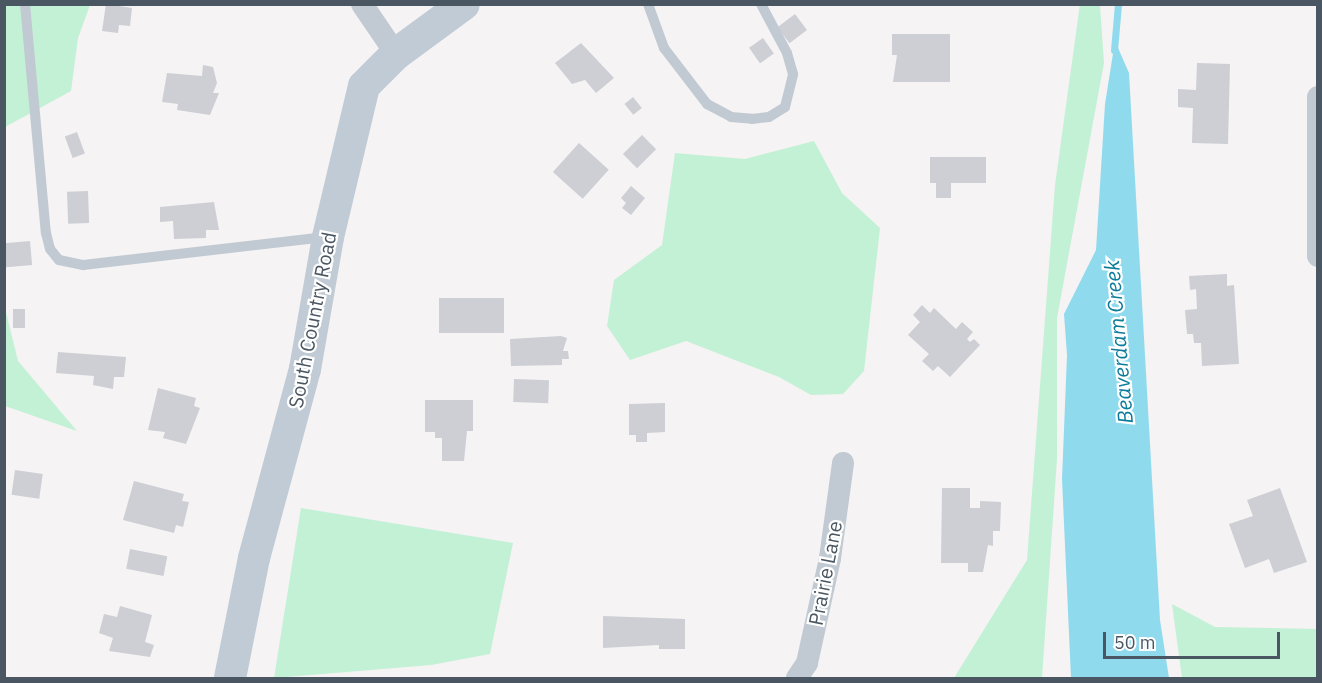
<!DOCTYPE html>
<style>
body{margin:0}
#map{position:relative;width:1322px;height:683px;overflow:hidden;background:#f5f3f3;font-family:"IBM Plex Sans",sans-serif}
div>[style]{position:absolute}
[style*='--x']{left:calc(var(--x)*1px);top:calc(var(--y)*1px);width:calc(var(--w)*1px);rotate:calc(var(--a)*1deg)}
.green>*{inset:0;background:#c3f1d5}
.water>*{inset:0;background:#90daee}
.stream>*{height:7px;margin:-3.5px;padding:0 3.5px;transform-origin:3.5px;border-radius:3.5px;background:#90daee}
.building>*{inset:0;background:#cdcfd5;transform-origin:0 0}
.lane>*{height:10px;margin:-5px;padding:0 5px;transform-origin:5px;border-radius:5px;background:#c1cad2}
.street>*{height:22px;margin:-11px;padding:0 11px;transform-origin:11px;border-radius:11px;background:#c1cad2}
.secondary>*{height:32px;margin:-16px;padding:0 16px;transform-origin:16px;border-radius:16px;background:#c1cbd6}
span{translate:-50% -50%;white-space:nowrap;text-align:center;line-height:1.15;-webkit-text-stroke:4.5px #fff;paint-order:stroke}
.street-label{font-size:20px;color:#4a5661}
.water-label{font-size:21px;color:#0c7c9b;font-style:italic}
.frame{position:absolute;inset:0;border:6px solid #4a5661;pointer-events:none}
.scale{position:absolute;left:1103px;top:632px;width:177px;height:27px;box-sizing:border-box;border:3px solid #4a5661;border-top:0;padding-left:8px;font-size:18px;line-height:21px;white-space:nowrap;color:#4a5661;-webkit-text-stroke:4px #fff;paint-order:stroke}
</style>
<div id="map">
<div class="green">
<div style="clip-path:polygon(1080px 4px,1100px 5px,1104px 63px,1057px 318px,1057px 459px,1042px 678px,954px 678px,1027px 560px,1055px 185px)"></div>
<div style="clip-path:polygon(5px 5px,90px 5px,78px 38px,71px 91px,5px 127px)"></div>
<div style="clip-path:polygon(814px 141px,842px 193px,880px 228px,864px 371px,843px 394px,811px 395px,779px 377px,686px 341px,630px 360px,607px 326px,614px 280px,662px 245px,675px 153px,745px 159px)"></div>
<div style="clip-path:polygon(5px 308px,18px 361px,77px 431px,5px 406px)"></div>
<div style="clip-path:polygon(301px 508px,513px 543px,490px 654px,431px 665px,274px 678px)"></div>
<div style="clip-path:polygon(1172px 604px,1215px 627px,1317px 629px,1317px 678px,1182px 678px)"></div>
</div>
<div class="water">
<div style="clip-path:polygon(1115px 41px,1129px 73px,1160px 620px,1169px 678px,1071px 678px,1062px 479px,1067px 355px,1064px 314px,1096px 250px,1105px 104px)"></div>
</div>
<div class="stream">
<div style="--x:1114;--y:50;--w:46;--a:-85"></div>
</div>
<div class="building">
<div style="clip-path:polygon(106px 4px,132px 8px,130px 26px,119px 25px,118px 33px,102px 31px)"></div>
<div style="left:795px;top:14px;width:20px;height:22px;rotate:53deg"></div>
<div style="clip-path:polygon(892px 34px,950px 34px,950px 82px,893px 82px,897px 55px,892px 55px)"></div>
<div style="left:763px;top:38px;width:19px;height:17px;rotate:55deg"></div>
<div style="clip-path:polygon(581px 43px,614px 78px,596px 93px,585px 80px,572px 84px,555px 63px)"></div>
<div style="clip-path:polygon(1197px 63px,1230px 64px,1228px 144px,1192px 143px,1193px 108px,1178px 107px,1178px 89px,1196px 90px)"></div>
<div style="clip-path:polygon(203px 65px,213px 67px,217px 83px,213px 93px,219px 93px,210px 115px,177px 110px,178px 104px,162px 102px,167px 73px,202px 76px)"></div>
<div style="left:633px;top:97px;width:14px;height:11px;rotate:51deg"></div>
<div style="left:77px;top:132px;width:23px;height:13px;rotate:70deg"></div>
<div style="left:642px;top:135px;width:20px;height:27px;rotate:45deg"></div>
<div style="left:579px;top:143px;width:40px;height:39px;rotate:42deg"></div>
<div style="clip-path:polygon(930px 157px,986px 157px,986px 183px,951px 183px,951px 198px,936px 198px,936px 183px,930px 183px)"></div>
<div style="clip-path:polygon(631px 186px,645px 198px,631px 215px,622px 208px,626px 203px,621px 198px)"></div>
<div style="left:88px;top:191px;width:32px;height:21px;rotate:88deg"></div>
<div style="clip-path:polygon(214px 202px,219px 230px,206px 230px,206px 238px,174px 239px,173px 221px,160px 222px,160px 207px)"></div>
<div style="left:30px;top:241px;width:24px;height:26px;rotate:85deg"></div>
<div style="clip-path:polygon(1227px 274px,1227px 286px,1234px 285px,1239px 364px,1202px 366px,1201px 343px,1194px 343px,1193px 334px,1187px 334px,1185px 310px,1197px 309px,1196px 289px,1190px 290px,1189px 276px)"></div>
<div style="left:439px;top:298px;width:65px;height:35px"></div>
<div style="clip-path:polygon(922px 305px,930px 313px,934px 308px,956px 329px,962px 322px,973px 332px,967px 339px,970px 342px,974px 339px,980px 345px,950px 377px,938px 366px,933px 371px,922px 361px,929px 354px,908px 335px,920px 322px,913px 315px)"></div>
<div style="left:25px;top:309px;width:19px;height:12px;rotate:90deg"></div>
<div style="clip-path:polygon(561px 336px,567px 338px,563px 351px,568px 351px,569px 359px,562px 359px,562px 365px,511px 366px,510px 339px)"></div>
<div style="clip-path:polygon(58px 352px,126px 357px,124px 377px,114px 377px,113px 389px,93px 385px,94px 376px,56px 373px)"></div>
<div style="left:514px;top:379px;width:35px;height:23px;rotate:2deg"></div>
<div style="clip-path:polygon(158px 388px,196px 398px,194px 406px,200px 408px,186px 444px,163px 438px,165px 432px,148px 430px)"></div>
<div style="clip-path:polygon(425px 400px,473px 400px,473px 431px,467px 431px,464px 461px,442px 461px,442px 438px,435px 438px,435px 432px,425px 432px)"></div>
<div style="clip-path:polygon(665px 403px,665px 432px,647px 433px,647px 442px,636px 442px,636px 435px,629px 435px,629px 404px)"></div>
<div style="left:15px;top:470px;width:28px;height:25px;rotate:8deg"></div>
<div style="clip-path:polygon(134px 481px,184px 494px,182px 501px,189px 502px,183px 527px,176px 525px,174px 533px,123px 520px)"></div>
<div style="clip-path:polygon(942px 488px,970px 488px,970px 508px,980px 508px,980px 501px,1001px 502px,1000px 531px,993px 531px,993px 546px,988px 545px,983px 572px,968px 572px,968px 563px,941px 563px)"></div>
<div style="clip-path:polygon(1280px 488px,1307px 562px,1274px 573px,1269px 559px,1245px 568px,1229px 524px,1253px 516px,1247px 500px)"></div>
<div style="left:130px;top:549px;width:38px;height:20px;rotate:11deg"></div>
<div style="clip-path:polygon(120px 606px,152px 615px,145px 642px,154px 645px,150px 657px,109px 651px,113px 638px,99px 633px,104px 614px,117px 617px)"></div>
<div style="clip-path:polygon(603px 616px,685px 619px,685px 649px,659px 649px,659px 645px,603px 648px)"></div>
</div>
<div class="lane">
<div style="--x:25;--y:4;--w:230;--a:84.8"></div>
<div style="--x:46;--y:233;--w:16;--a:76"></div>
<div style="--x:50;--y:249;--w:14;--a:51"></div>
<div style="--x:59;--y:260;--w:25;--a:12"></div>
<div style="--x:83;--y:265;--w:244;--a:-6.6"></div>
<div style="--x:648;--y:4;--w:47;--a:70"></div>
<div style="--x:664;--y:48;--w:71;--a:52.5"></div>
<div style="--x:707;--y:104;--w:27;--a:28"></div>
<div style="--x:731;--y:117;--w:21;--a:5"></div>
<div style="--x:752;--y:119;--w:17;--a:-7"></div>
<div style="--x:769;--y:117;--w:19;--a:-32"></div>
<div style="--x:785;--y:107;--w:34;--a:-76"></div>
<div style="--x:793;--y:74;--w:22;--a:-106"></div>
<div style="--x:787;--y:53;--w:55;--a:-118"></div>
</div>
<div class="street">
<div style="--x:362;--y:4;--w:60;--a:55.8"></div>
<div style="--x:1318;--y:97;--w:159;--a:90"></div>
<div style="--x:797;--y:678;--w:18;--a:-56"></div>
<div style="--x:807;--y:663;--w:107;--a:-77.6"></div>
<div style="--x:830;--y:558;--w:96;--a:-82.2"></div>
</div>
<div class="secondary">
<div style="--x:230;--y:678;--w:122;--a:-78.7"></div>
<div style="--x:254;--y:558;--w:196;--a:-74.9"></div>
<div style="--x:305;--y:369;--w:134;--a:-80.1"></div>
<div style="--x:328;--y:237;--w:155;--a:-76.6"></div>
<div style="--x:364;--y:86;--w:45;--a:-45"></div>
<div style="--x:396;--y:54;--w:84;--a:-36.3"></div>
</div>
<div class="street-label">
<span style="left:312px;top:320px;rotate:-79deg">South Country Road</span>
<span style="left:825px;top:573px;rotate:-79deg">Prairie Lane</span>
</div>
<div class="water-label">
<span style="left:1118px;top:342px;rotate:-95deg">Beaverdam Creek</span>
</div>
<div class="frame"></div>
<div class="scale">50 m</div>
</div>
